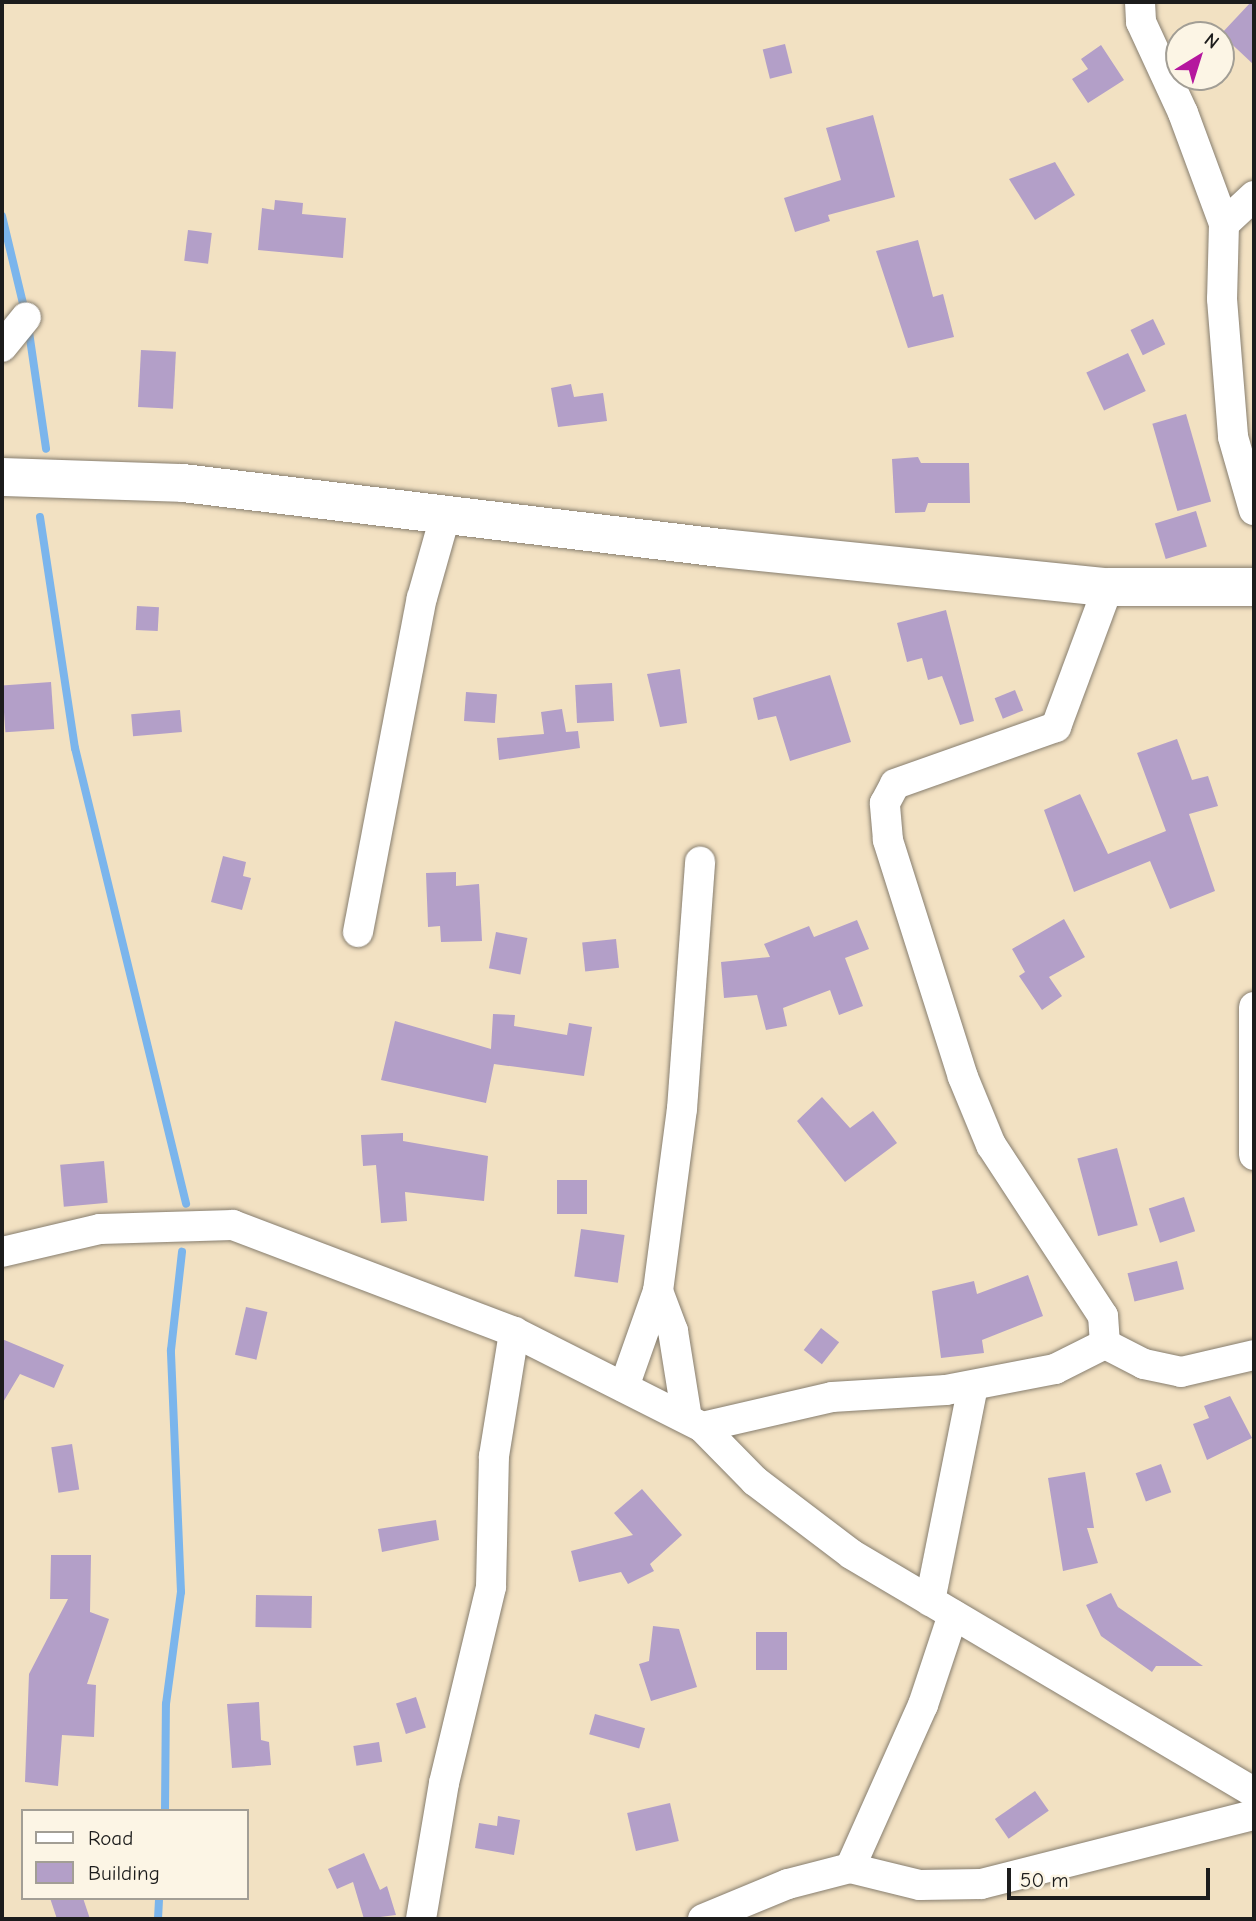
<!DOCTYPE html>
<style>
body{margin:0}
#map{position:relative;width:1256px;height:1921px;overflow:hidden;background:#f2e1c2;font-family:"Comic Neue",sans-serif}
div>[style]{position:absolute}
[style*='--x']{left:calc(var(--x)*1px);top:calc(var(--y)*1px);width:calc(var(--w)*1px);rotate:calc(var(--a)*1deg)}
.stream>*{height:8px;margin:-4px;padding:0 4px;transform-origin:4px;border-radius:4px;background:#7bb5ec}
.building>*{inset:0;background:#b39fc8;transform-origin:0 0}
.roads{filter:drop-shadow(0 0 2px #877e6f) drop-shadow(0 0 2px #877e6f)}
.minor>*{height:30px;margin:-15px;padding:0 15px;transform-origin:15px;border-radius:15px;background:#fff}
.tertiary>*{height:38px;margin:-19px;padding:0 19px;transform-origin:19px;border-radius:19px;background:#fff}
span{translate:-50% -50%;white-space:nowrap;text-align:center;line-height:1.15;-webkit-text-stroke:7px #fcf5e5;paint-order:stroke}
.frame{position:absolute;inset:0;border:4px solid #1c1c1c;pointer-events:none}
.legend{position:absolute;left:21px;top:1809px;width:228px;height:91px;box-sizing:border-box;background:#fcf5e5;border:2px solid #a29e95;margin:0;padding:9px 12px;list-style:none;font-size:21px;color:#1c1c1c}
.legend li{display:flex;align-items:center;gap:14px;height:35px}
.legend b{width:35px;border:2px solid #a29e95}
.north{position:absolute;left:1165px;top:21px;width:70px;height:70px;box-sizing:border-box;background:#fcf5e5;border:2px solid #a29e95;border-radius:50%;rotate:38deg;font-size:19px;font-weight:700;line-height:28px;text-align:center;color:#1c1c1c}
.north::after{content:'';display:block;margin:auto;width:24px;height:32px;background:#b5179e;clip-path:polygon(50% 0,100% 100%,50% 72%,0 100%)}
.scale{position:absolute;left:1007px;top:1868px;width:203px;height:32px;box-sizing:border-box;border:4px solid #1c1c1c;border-top:0;padding-left:9px;font-size:21px;line-height:24px;white-space:nowrap;color:#1c1c1c;-webkit-text-stroke:5px #fcf5e5;paint-order:stroke}
</style>
<div id="map">
<div class="stream">
<div style="--x:2;--y:216;--w:99;--a:76.5"></div>
<div style="--x:28;--y:325;--w:125;--a:81.7"></div>
<div style="--x:40;--y:517;--w:234;--a:81.4"></div>
<div style="--x:75;--y:748;--w:469;--a:76.3"></div>
<div style="--x:165;--y:1811;--w:107;--a:-89.5"></div>
<div style="--x:166;--y:1704;--w:113;--a:-82.4"></div>
<div style="--x:181;--y:1592;--w:242;--a:-92.4"></div>
<div style="--x:171;--y:1350;--w:99;--a:-83.6"></div>
<div style="--x:158;--y:1919;--w:21;--a:-87"></div>
</div>
<div class="building">
<div style="clip-path:polygon(1251px 2px,1254px 2px,1254px 65px,1221px 34px)"></div>
<div style="left:785px;top:44px;width:30px;height:23px;rotate:76deg"></div>
<div style="clip-path:polygon(1101px 45px,1124px 80px,1088px 103px,1072px 79px,1088px 69px,1081px 59px)"></div>
<div style="clip-path:polygon(873px 115px,895px 197px,828px 215px,830px 221px,795px 232px,784px 198px,841px 180px,826px 128px)"></div>
<div style="clip-path:polygon(1055px 162px,1075px 195px,1035px 220px,1009px 179px)"></div>
<div style="clip-path:polygon(275px 200px,303px 203px,302px 214px,346px 218px,343px 258px,258px 250px,262px 208px,274px 210px)"></div>
<div style="left:188px;top:230px;width:24px;height:31px;rotate:7deg"></div>
<div style="clip-path:polygon(918px 240px,933px 297px,943px 294px,954px 337px,908px 348px,876px 251px)"></div>
<div style="left:1153px;top:319px;width:28px;height:25px;rotate:64deg"></div>
<div style="left:141px;top:350px;width:35px;height:57px;rotate:3deg"></div>
<div style="left:1128px;top:353px;width:42px;height:46px;rotate:65deg"></div>
<div style="clip-path:polygon(571px 384px,574px 397px,603px 393px,607px 421px,558px 427px,551px 388px)"></div>
<div style="left:1186px;top:414px;width:91px;height:35px;rotate:74deg"></div>
<div style="clip-path:polygon(918px 457px,921px 463px,969px 463px,970px 503px,928px 503px,925px 512px,895px 513px,892px 459px)"></div>
<div style="left:1196px;top:511px;width:37px;height:43px;rotate:73deg"></div>
<div style="left:137px;top:606px;width:22px;height:24px;rotate:3deg"></div>
<div style="clip-path:polygon(946px 610px,974px 721px,960px 725px,942px 676px,928px 680px,922px 658px,907px 662px,897px 623px)"></div>
<div style="clip-path:polygon(680px 669px,687px 723px,660px 727px,647px 674px)"></div>
<div style="clip-path:polygon(830px 675px,851px 742px,790px 761px,776px 716px,758px 720px,753px 698px)"></div>
<div style="left:51px;top:682px;width:47px;height:49px;rotate:86deg"></div>
<div style="left:612px;top:683px;width:38px;height:37px;rotate:87deg"></div>
<div style="left:1015px;top:690px;width:22px;height:22px;rotate:68deg"></div>
<div style="left:466px;top:692px;width:31px;height:29px;rotate:4deg"></div>
<div style="clip-path:polygon(562px 709px,566px 732px,578px 731px,580px 748px,499px 760px,497px 738px,544px 734px,541px 712px)"></div>
<div style="left:180px;top:710px;width:22px;height:49px;rotate:85deg"></div>
<div style="clip-path:polygon(1177px 739px,1192px 780px,1208px 776px,1218px 806px,1189px 814px,1215px 891px,1170px 909px,1150px 861px,1074px 892px,1044px 810px,1080px 794px,1108px 854px,1166px 831px,1137px 753px)"></div>
<div style="clip-path:polygon(223px 856px,246px 862px,243px 876px,251px 878px,242px 910px,211px 902px)"></div>
<div style="clip-path:polygon(456px 872px,456px 886px,479px 884px,482px 941px,441px 942px,440px 926px,428px 927px,426px 873px)"></div>
<div style="clip-path:polygon(1064px 919px,1085px 957px,1049px 977px,1062px 996px,1042px 1010px,1019px 976px,1025px 972px,1012px 949px)"></div>
<div style="clip-path:polygon(857px 920px,869px 949px,845px 958px,863px 1006px,839px 1015px,830px 990px,783px 1008px,787px 1026px,766px 1030px,757px 995px,724px 998px,721px 962px,770px 957px,764px 944px,809px 926px,814px 937px)"></div>
<div style="left:496px;top:932px;width:32px;height:37px;rotate:11deg"></div>
<div style="left:616px;top:939px;width:29px;height:34px;rotate:84deg"></div>
<div style="clip-path:polygon(493px 1014px,515px 1015px,514px 1026px,567px 1035px,569px 1023px,592px 1027px,584px 1076px,494px 1064px,486px 1103px,381px 1080px,395px 1021px,491px 1049px)"></div>
<div style="clip-path:polygon(822px 1097px,850px 1128px,873px 1111px,897px 1143px,845px 1182px,797px 1121px)"></div>
<div style="clip-path:polygon(403px 1133px,403px 1141px,488px 1156px,484px 1201px,405px 1192px,407px 1221px,381px 1223px,376px 1165px,363px 1166px,361px 1135px)"></div>
<div style="left:1117px;top:1148px;width:80px;height:41px;rotate:75deg"></div>
<div style="left:104px;top:1161px;width:42px;height:44px;rotate:85deg"></div>
<div style="left:557px;top:1180px;width:30px;height:34px"></div>
<div style="left:1184px;top:1197px;width:36px;height:37px;rotate:72deg"></div>
<div style="left:581px;top:1229px;width:44px;height:48px;rotate:8deg"></div>
<div style="left:1177px;top:1261px;width:29px;height:51px;rotate:76deg"></div>
<div style="clip-path:polygon(1028px 1275px,1043px 1316px,982px 1340px,984px 1353px,941px 1358px,932px 1291px,974px 1281px,977px 1294px)"></div>
<div style="left:246px;top:1307px;width:22px;height:49px;rotate:13deg"></div>
<div style="left:821px;top:1328px;width:23px;height:28px;rotate:38deg"></div>
<div style="clip-path:polygon(2px 1339px,64px 1365px,54px 1388px,20px 1374px,2px 1404px)"></div>
<div style="clip-path:polygon(1230px 1396px,1252px 1438px,1207px 1460px,1193px 1424px,1209px 1418px,1204px 1406px)"></div>
<div style="left:72px;top:1444px;width:46px;height:21px;rotate:81deg"></div>
<div style="left:1161px;top:1464px;width:30px;height:27px;rotate:70deg"></div>
<div style="clip-path:polygon(1085px 1472px,1094px 1528px,1087px 1528px,1098px 1563px,1063px 1571px,1048px 1478px)"></div>
<div style="clip-path:polygon(642px 1489px,682px 1535px,650px 1564px,654px 1571px,628px 1584px,621px 1572px,579px 1582px,571px 1551px,633px 1535px,614px 1513px)"></div>
<div style="clip-path:polygon(436px 1520px,439px 1540px,382px 1552px,378px 1529px)"></div>
<div style="clip-path:polygon(51px 1555px,91px 1555px,90px 1612px,109px 1619px,87px 1684px,96px 1685px,94px 1737px,62px 1735px,58px 1786px,25px 1782px,29px 1674px,68px 1599px,50px 1599px)"></div>
<div style="clip-path:polygon(1111px 1593px,1118px 1607px,1203px 1666px,1156px 1666px,1152px 1672px,1101px 1636px,1086px 1605px)"></div>
<div style="left:256px;top:1595px;width:56px;height:32px;rotate:1deg"></div>
<div style="clip-path:polygon(653px 1626px,679px 1629px,697px 1687px,651px 1701px,639px 1664px,649px 1661px)"></div>
<div style="left:756px;top:1632px;width:31px;height:38px"></div>
<div style="left:416px;top:1697px;width:32px;height:21px;rotate:72deg"></div>
<div style="clip-path:polygon(259px 1702px,261px 1740px,269px 1742px,271px 1765px,232px 1768px,227px 1704px)"></div>
<div style="left:595px;top:1714px;width:52px;height:21px;rotate:16deg"></div>
<div style="left:379px;top:1742px;width:20px;height:26px;rotate:81deg"></div>
<div style="left:1035px;top:1791px;width:24px;height:49px;rotate:55deg"></div>
<div style="left:670px;top:1803px;width:39px;height:44px;rotate:77deg"></div>
<div style="clip-path:polygon(498px 1816px,520px 1820px,514px 1855px,475px 1848px,479px 1823px,497px 1826px)"></div>
<div style="clip-path:polygon(364px 1853px,380px 1890px,387px 1886px,396px 1915px,364px 1919px,353px 1882px,337px 1889px,328px 1869px)"></div>
<div style="clip-path:polygon(50px 1898px,83px 1898px,90px 1919px,57px 1919px)"></div>
</div>
<div class="roads">
<div class="minor">
<div style="--x:1140;--y:2;--w:20;--a:87"></div>
<div style="--x:1141;--y:22;--w:100;--a:65.2"></div>
<div style="--x:1183;--y:113;--w:118;--a:69.7"></div>
<div style="--x:1254;--y:196;--w:41;--a:137"></div>
<div style="--x:1224;--y:224;--w:75;--a:91.5"></div>
<div style="--x:1222;--y:299;--w:138;--a:85.4"></div>
<div style="--x:1233;--y:437;--w:76;--a:74"></div>
<div style="--x:2;--y:347;--w:38;--a:-51"></div>
<div style="--x:358;--y:932;--w:340;--a:-79.2"></div>
<div style="--x:422;--y:598;--w:88;--a:-74.2"></div>
<div style="--x:1254;--y:1007;--w:148;--a:90"></div>
<div style="--x:2;--y:1252;--w:101;--a:-13.2"></div>
<div style="--x:100;--y:1229;--w:133;--a:-1.7"></div>
<div style="--x:233;--y:1225;--w:301;--a:20.8"></div>
<div style="--x:514;--y:1332;--w:211;--a:26.8"></div>
<div style="--x:702;--y:1427;--w:76;--a:45.5"></div>
<div style="--x:755;--y:1481;--w:121;--a:37.2"></div>
<div style="--x:851;--y:1554;--w:468;--a:30.6"></div>
<div style="--x:658;--y:1291;--w:43;--a:69.4"></div>
<div style="--x:673;--y:1331;--w:88;--a:80.9"></div>
<div style="--x:1105;--y:1344;--w:44;--a:27.1"></div>
<div style="--x:1144;--y:1364;--w:38;--a:12"></div>
<div style="--x:1181;--y:1372;--w:75;--a:-13.1"></div>
<div style="--x:624;--y:1387;--w:102;--a:-70.5"></div>
<div style="--x:658;--y:1291;--w:184;--a:-82.5"></div>
<div style="--x:682;--y:1109;--w:248;--a:-85.8"></div>
<div style="--x:702;--y:1427;--w:133;--a:-13"></div>
<div style="--x:832;--y:1397;--w:114;--a:-3.5"></div>
<div style="--x:946;--y:1390;--w:111;--a:-10.9"></div>
<div style="--x:1055;--y:1369;--w:56;--a:-26.6"></div>
<div style="--x:1105;--y:1344;--w:28;--a:-94"></div>
<div style="--x:1103;--y:1316;--w:204;--a:-123.2"></div>
<div style="--x:991;--y:1145;--w:74;--a:-112.4"></div>
<div style="--x:963;--y:1077;--w:249;--a:-107.6"></div>
<div style="--x:888;--y:840;--w:37;--a:-95"></div>
<div style="--x:885;--y:803;--w:21;--a:-62"></div>
<div style="--x:895;--y:784;--w:171;--a:-19.5"></div>
<div style="--x:1056;--y:727;--w:149;--a:-69.6"></div>
<div style="--x:930;--y:1601;--w:219;--a:-78.7"></div>
<div style="--x:850;--y:1868;--w:179;--a:-65.9"></div>
<div style="--x:923;--y:1705;--w:95;--a:-71.6"></div>
<div style="--x:421;--y:1919;--w:138;--a:-80.4"></div>
<div style="--x:444;--y:1783;--w:202;--a:-76.5"></div>
<div style="--x:491;--y:1587;--w:131;--a:-88.7"></div>
<div style="--x:494;--y:1456;--w:126;--a:-80.8"></div>
<div style="--x:703;--y:1919;--w:92;--a:-22.4"></div>
<div style="--x:788;--y:1884;--w:64;--a:-14.5"></div>
<div style="--x:850;--y:1868;--w:72;--a:13.7"></div>
<div style="--x:920;--y:1885;--w:61;--a:-0.9"></div>
<div style="--x:981;--y:1884;--w:282;--a:-14.2"></div>
</div>
<div class="tertiary">
<div style="--x:2;--y:477;--w:181;--a:1.9"></div>
<div style="--x:183;--y:483;--w:542;--a:6.89"></div>
<div style="--x:721;--y:548;--w:389;--a:5.8"></div>
<div style="--x:1108;--y:587;--w:146;--a:0"></div>
</div>
</div>
<div class="frame"></div>
<ul class="legend">
<li><b style="height:9px;background:#fff"></b>Road</li>
<li><b style="height:19px;background:#b39fc8"></b>Building</li>
</ul>
<div class="north">N</div>
<div class="scale">50 m</div>
</div>
